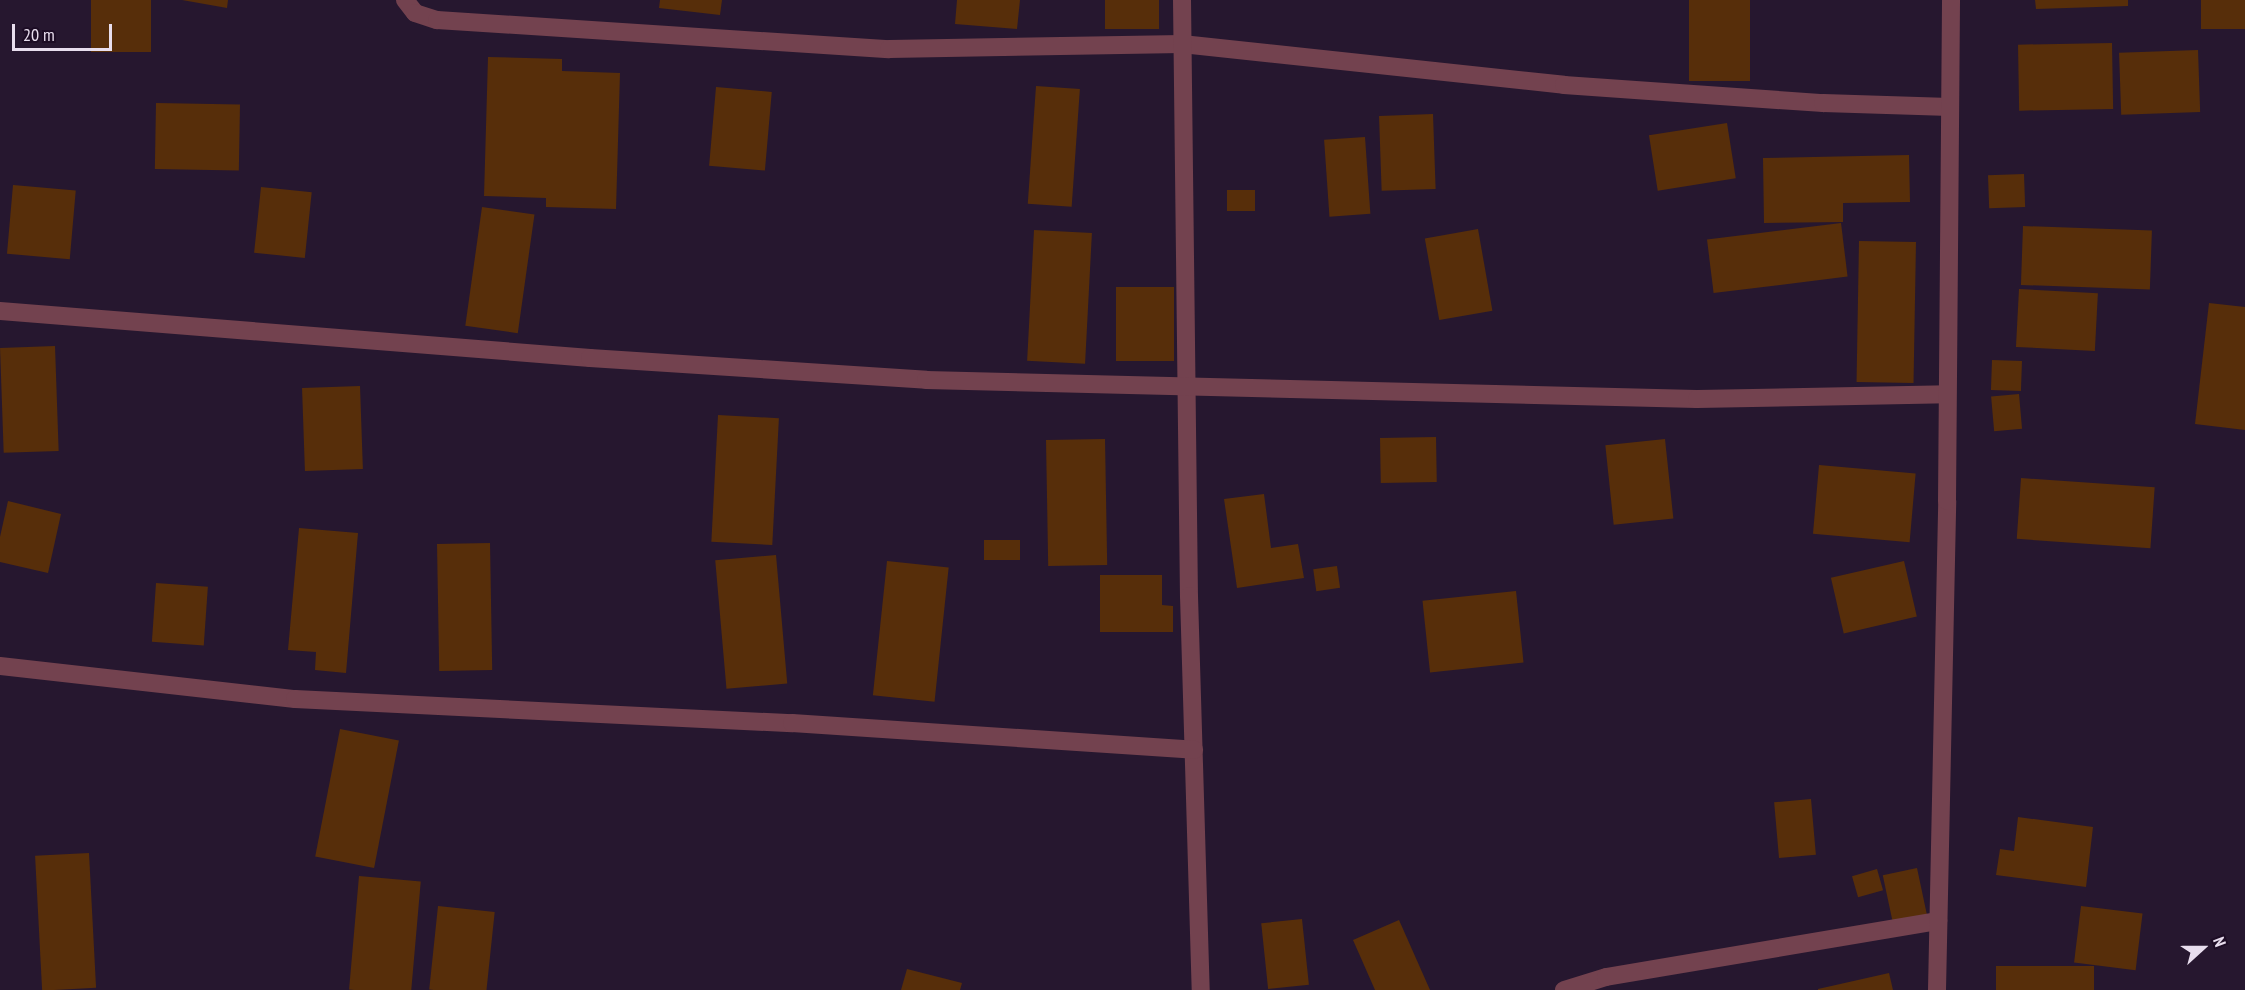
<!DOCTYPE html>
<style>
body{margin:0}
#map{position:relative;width:2245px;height:990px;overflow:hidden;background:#26172f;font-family:"PT Sans Narrow",sans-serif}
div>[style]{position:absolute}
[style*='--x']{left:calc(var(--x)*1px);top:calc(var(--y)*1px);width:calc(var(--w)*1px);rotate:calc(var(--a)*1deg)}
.building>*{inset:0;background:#572e0a;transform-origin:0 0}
.minor>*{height:18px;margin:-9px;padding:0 9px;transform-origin:9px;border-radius:9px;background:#73424f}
span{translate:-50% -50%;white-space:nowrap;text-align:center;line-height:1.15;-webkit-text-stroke:4.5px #1d0d25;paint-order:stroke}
.north{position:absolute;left:2173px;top:918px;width:60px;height:60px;-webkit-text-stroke:4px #1d0d25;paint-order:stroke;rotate:69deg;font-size:16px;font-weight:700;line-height:24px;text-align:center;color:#e8deee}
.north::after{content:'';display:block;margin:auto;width:21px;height:27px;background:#e8deee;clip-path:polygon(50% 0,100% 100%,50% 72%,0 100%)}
.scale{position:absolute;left:12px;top:24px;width:100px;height:27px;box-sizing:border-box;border:3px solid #e8deee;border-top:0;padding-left:8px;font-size:18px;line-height:21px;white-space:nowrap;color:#e8deee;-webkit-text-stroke:4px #1d0d25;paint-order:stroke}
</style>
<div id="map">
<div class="building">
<div style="left:91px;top:0;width:60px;height:52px"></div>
<div style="clip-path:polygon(182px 0,228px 0,227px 8px)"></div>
<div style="clip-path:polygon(660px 0,722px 0,720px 15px,659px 8px)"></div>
<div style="clip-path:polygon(957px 0,1020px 0,1017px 29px,955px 24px)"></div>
<div style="left:1105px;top:0;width:54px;height:29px"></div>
<div style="left:1689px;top:0;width:61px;height:81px"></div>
<div style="clip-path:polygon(2035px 0,2128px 0,2128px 6px,2036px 9px)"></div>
<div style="left:2201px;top:0;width:44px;height:29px"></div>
<div style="left:2112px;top:43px;width:66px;height:94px;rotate:89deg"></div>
<div style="left:2198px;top:50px;width:62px;height:79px;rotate:88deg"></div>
<div style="clip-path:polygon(488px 57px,562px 59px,562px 71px,620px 73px,616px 209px,546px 207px,546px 198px,484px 196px)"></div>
<div style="left:1036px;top:86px;width:44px;height:118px;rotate:4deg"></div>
<div style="left:716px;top:87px;width:56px;height:79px;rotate:5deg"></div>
<div style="left:156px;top:103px;width:84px;height:66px;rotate:1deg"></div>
<div style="left:1433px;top:114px;width:75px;height:54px;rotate:88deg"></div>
<div style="left:1727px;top:123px;width:56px;height:79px;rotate:81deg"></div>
<div style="left:1365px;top:137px;width:77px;height:41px;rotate:86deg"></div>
<div style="clip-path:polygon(1909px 155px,1910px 202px,1843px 203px,1843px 222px,1764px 223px,1763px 158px)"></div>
<div style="left:2024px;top:174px;width:33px;height:36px;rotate:88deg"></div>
<div style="left:13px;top:185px;width:63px;height:69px;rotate:5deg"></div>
<div style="left:261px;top:187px;width:51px;height:66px;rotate:6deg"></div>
<div style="left:1255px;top:190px;width:21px;height:28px;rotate:90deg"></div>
<div style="left:482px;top:207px;width:53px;height:120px;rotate:8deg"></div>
<div style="left:1841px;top:223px;width:54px;height:135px;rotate:83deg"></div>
<div style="left:2023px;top:226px;width:129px;height:59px;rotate:2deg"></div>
<div style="left:1478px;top:229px;width:83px;height:54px;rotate:80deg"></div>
<div style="left:1034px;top:230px;width:58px;height:131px;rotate:3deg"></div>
<div style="left:1859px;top:241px;width:57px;height:141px;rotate:1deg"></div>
<div style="left:1116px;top:287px;width:58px;height:74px"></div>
<div style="left:2019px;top:289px;width:79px;height:58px;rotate:3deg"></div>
<div style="clip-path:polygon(2209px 303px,2245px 307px,2245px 430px,2195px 424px)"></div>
<div style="left:55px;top:346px;width:105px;height:55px;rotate:88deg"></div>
<div style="left:1992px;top:360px;width:30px;height:30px;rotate:2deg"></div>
<div style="left:360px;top:386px;width:83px;height:58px;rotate:88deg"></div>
<div style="left:2019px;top:394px;width:35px;height:28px;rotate:85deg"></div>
<div style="left:718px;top:415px;width:61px;height:127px;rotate:3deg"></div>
<div style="left:1436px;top:437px;width:45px;height:56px;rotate:89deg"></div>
<div style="left:1105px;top:439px;width:126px;height:59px;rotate:89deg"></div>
<div style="left:1665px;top:439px;width:80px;height:60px;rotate:84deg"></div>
<div style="left:1819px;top:465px;width:97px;height:69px;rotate:5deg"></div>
<div style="left:2021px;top:478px;width:134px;height:61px;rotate:4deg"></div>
<div style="clip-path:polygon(1264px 494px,1271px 548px,1298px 544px,1304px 578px,1237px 588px,1224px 499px)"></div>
<div style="clip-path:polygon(8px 501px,61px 514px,48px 573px,0 562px,0 537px)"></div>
<div style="clip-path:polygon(299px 528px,358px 533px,346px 673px,315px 670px,316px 652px,288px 650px)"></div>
<div style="left:984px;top:540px;width:36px;height:20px"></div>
<div style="left:490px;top:543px;width:127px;height:53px;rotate:89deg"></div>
<div style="left:776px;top:555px;width:129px;height:61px;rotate:85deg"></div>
<div style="left:887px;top:561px;width:62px;height:135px;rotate:6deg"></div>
<div style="left:1904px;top:561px;width:57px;height:75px;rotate:77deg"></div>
<div style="left:1337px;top:566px;width:22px;height:24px;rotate:82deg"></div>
<div style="clip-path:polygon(1100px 575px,1162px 575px,1162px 605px,1173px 606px,1173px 632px,1100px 632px)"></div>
<div style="left:156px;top:583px;width:52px;height:59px;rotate:4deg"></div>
<div style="left:1516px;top:591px;width:72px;height:94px;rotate:84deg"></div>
<div style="left:340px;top:729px;width:60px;height:130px;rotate:11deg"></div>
<div style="left:1811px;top:799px;width:56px;height:37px;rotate:85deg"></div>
<div style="clip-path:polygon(2018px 817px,2093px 827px,2086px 887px,1996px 875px,2000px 849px,2014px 851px)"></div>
<div style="left:89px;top:853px;width:135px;height:54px;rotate:87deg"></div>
<div style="left:1917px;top:868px;width:58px;height:35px;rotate:78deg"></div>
<div style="left:1877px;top:869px;width:22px;height:26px;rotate:74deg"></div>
<div style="left:359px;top:876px;width:62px;height:114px;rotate:5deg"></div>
<div style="left:438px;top:906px;width:57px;height:84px;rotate:6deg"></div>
<div style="left:2081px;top:906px;width:62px;height:57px;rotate:7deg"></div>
<div style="left:1302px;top:919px;width:66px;height:41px;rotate:84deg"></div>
<div style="clip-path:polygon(1399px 920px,1430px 990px,1375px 990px,1353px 940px)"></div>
<div style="left:1996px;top:966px;width:98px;height:24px"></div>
<div style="clip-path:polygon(907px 969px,962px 983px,960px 990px,901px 990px)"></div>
<div style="clip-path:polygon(1889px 973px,1893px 990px,1818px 990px,1818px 989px)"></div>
</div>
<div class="minor">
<div style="--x:405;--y:0;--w:16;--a:52"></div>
<div style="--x:415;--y:13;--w:23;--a:18"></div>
<div style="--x:437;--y:20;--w:453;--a:3.7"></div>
<div style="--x:889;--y:49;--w:293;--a:-1"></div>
<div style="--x:1182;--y:44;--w:384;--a:6.1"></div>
<div style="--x:1564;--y:85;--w:260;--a:4"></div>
<div style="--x:1823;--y:103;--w:127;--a:1.8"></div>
<div style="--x:1182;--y:0;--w:596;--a:89.33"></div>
<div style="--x:1189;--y:596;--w:394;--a:88.3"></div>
<div style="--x:0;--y:311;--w:592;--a:4.55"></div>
<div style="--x:590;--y:358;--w:337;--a:3.7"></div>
<div style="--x:926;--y:380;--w:771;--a:1.41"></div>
<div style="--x:1697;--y:399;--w:250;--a:-1.1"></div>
<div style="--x:0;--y:666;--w:297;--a:6.4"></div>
<div style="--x:295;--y:699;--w:498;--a:2.8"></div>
<div style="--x:792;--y:723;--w:403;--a:3.8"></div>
<div style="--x:1564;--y:990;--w:44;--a:-17.2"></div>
<div style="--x:1606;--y:977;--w:337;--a:-9.6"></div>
<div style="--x:1937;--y:990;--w:489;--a:-88.8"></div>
<div style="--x:1947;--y:501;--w:501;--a:-89.54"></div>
</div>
<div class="north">N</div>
<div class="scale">20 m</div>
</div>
